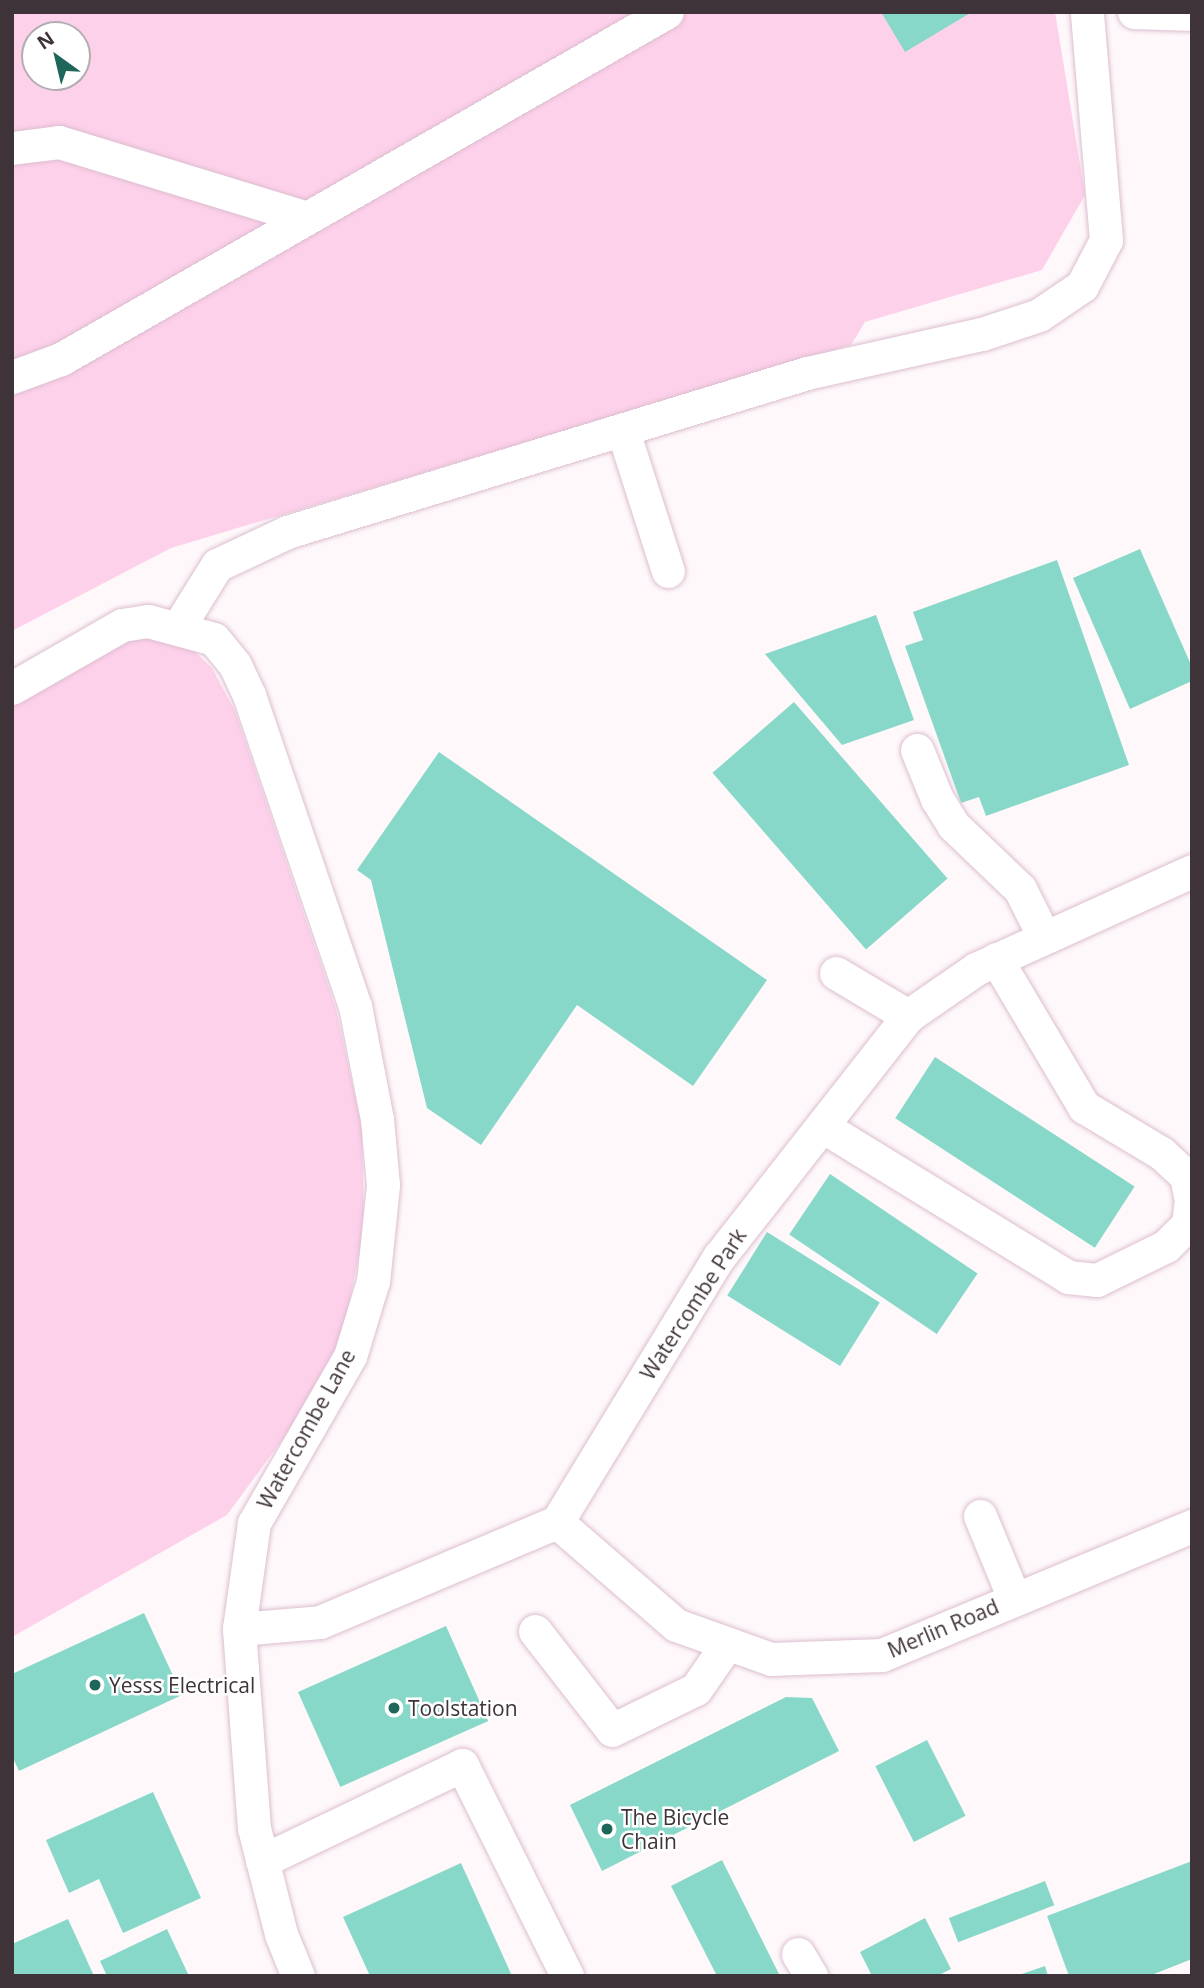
<!DOCTYPE html>
<style>
body{margin:0}
#map{position:relative;width:1204px;height:1988px;overflow:hidden;background:#fef8fb;font-family:"Open Sans",sans-serif}
div>[style]{position:absolute}
[style*='--x']{left:calc(var(--x)*1px);top:calc(var(--y)*1px);width:calc(var(--w)*1px);rotate:calc(var(--a)*1deg)}
.green>*{inset:0;background:#fed1eb}
.building>*{inset:0;background:#88d8c9;transform-origin:0 0}
.roads{filter:drop-shadow(0 0 2px #dcbecf) drop-shadow(0 0 2px #dcbecf)}
.minor>*{height:33px;margin:-16.5px;padding:0 16.5px;transform-origin:16.5px;border-radius:16.5px;background:#fff}
.dots>*{width:19px;height:19px;translate:-50% -50%;box-sizing:border-box;border:4px solid #fff;border-radius:50%}
span{translate:-50% -50%;white-space:nowrap;text-align:center;line-height:1.15;-webkit-text-stroke:5px #fff;paint-order:stroke}
.street-label{font-size:21px;color:#3f333a}
.poi-label{font-size:21px;color:#3f333a}
.left{translate:0 -50%;text-align:left}
.frame{position:absolute;inset:0;border:14px solid #3f333a;pointer-events:none}
.north{position:absolute;left:21px;top:21px;width:70px;height:70px;box-sizing:border-box;background:#fff;border:2px solid #b2adb0;border-radius:50%;rotate:326deg;font-size:19px;font-weight:700;line-height:28px;text-align:center;color:#3f333a}
.north::after{content:'';display:block;margin:auto;width:24px;height:32px;background:#1e655a;clip-path:polygon(50% 0,100% 100%,50% 72%,0 100%)}
</style>
<div id="map">
<div class="green">
<div style="clip-path:polygon(evenodd,12px 12px,1055px 12px,1085px 195px,1042px 270px,865px 322px,851px 345px,171px 548px,12px 631px,12px 12px,35px 35px,77px 35px,77px 77px,35px 77px,35px 35px)"></div>
<div style="clip-path:polygon(133px 636px,163px 638px,195px 652px,212px 668px,235px 711px,336px 1009px,362px 1129px,364px 1228px,337px 1365px,227px 1515px,12px 1637px,12px 694px)"></div>
</div>
<div class="building">
<div style="clip-path:polygon(881px 12px,972px 12px,905px 52px)"></div>
<div style="clip-path:polygon(1140px 549px,1192px 667px,1192px 681px,1130px 709px,1073px 578px)"></div>
<div style="clip-path:polygon(1057px 560px,1129px 765px,986px 816px,979px 797px,961px 803px,905px 646px,923px 640px,913px 612px)"></div>
<div style="clip-path:polygon(876px 615px,914px 720px,842px 745px,765px 654px)"></div>
<div style="left:794px;top:702px;width:234px;height:108px;rotate:49deg"></div>
<div style="clip-path:polygon(439px 752px,767px 980px,693px 1086px,577px 1005px,481px 1145px,427px 1108px,371px 880px,357px 870px)"></div>
<div style="left:935px;top:1057px;width:238px;height:73px;rotate:33deg"></div>
<div style="left:830px;top:1174px;width:178px;height:73px;rotate:34deg"></div>
<div style="left:767px;top:1232px;width:133px;height:75px;rotate:32deg"></div>
<div style="clip-path:polygon(144px 1613px,182px 1695px,19px 1771px,12px 1756px,12px 1674px)"></div>
<div style="left:446px;top:1626px;width:104px;height:162px;rotate:66deg"></div>
<div style="clip-path:polygon(786px 1697px,812px 1698px,839px 1751px,602px 1871px,570px 1805px)"></div>
<div style="left:927px;top:1740px;width:85px;height:58px;rotate:63deg"></div>
<div style="clip-path:polygon(153px 1792px,201px 1898px,123px 1933px,99px 1879px,69px 1893px,46px 1840px)"></div>
<div style="clip-path:polygon(722px 1860px,780px 1976px,717px 1976px,671px 1886px)"></div>
<div style="clip-path:polygon(1192px 1861px,1192px 1959px,1149px 1976px,1069px 1976px,1047px 1916px)"></div>
<div style="clip-path:polygon(461px 1863px,512px 1976px,370px 1976px,343px 1917px)"></div>
<div style="left:1045px;top:1881px;width:26px;height:103px;rotate:69deg"></div>
<div style="clip-path:polygon(925px 1918px,951px 1969px,937px 1976px,872px 1976px,860px 1952px)"></div>
<div style="clip-path:polygon(68px 1919px,94px 1976px,12px 1976px,12px 1944px)"></div>
<div style="clip-path:polygon(167px 1929px,189px 1976px,107px 1976px,100px 1961px)"></div>
<div style="clip-path:polygon(1045px 1966px,1048px 1976px,1019px 1976px,1019px 1975px)"></div>
</div>
<div class="roads">
<div class="minor">
<div style="--x:1134;--y:12;--w:58;--a:2"></div>
<div style="--x:12;--y:148;--w:47;--a:-7.3"></div>
<div style="--x:59;--y:142;--w:259;--a:17"></div>
<div style="--x:12;--y:377;--w:52;--a:-20.2"></div>
<div style="--x:61;--y:359;--w:698;--a:-29.8"></div>
<div style="--x:623;--y:431;--w:147;--a:72.2"></div>
<div style="--x:179;--y:626;--w:72;--a:-58.1"></div>
<div style="--x:217;--y:565;--w:77;--a:-25.2"></div>
<div style="--x:287;--y:532;--w:544;--a:-17"></div>
<div style="--x:807;--y:373;--w:179;--a:-12.6"></div>
<div style="--x:982;--y:334;--w:60;--a:-18.4"></div>
<div style="--x:1039;--y:315;--w:52;--a:-34"></div>
<div style="--x:1082;--y:286;--w:52;--a:-62.4"></div>
<div style="--x:1106;--y:240;--w:229;--a:-94.8"></div>
<div style="--x:12;--y:688;--w:127;--a:-29.8"></div>
<div style="--x:122;--y:625;--w:26;--a:-9"></div>
<div style="--x:148;--y:621;--w:68;--a:15.3"></div>
<div style="--x:214;--y:639;--w:33;--a:51"></div>
<div style="--x:235;--y:665;--w:33;--a:65"></div>
<div style="--x:249;--y:695;--w:329;--a:71.2"></div>
<div style="--x:355;--y:1006;--w:115;--a:79"></div>
<div style="--x:377;--y:1119;--w:66;--a:84.8"></div>
<div style="--x:383;--y:1185;--w:97;--a:95.9"></div>
<div style="--x:373;--y:1281;--w:78;--a:107"></div>
<div style="--x:350;--y:1356;--w:193;--a:119.9"></div>
<div style="--x:254;--y:1523;--w:107;--a:98.1"></div>
<div style="--x:239;--y:1629;--w:200;--a:85.7"></div>
<div style="--x:254;--y:1828;--w:109;--a:75.7"></div>
<div style="--x:281;--y:1934;--w:45;--a:68"></div>
<div style="--x:917;--y:750;--w:53;--a:67.8"></div>
<div style="--x:937;--y:799;--w:31;--a:58"></div>
<div style="--x:953;--y:825;--w:93;--a:43.7"></div>
<div style="--x:1020;--y:889;--w:54;--a:63.4"></div>
<div style="--x:836;--y:973;--w:84;--a:30.8"></div>
<div style="--x:822;--y:1126;--w:289;--a:31.5"></div>
<div style="--x:1068;--y:1277;--w:29;--a:6"></div>
<div style="--x:1097;--y:1280;--w:77;--a:-26.2"></div>
<div style="--x:1166;--y:1246;--w:31;--a:-45"></div>
<div style="--x:1188;--y:1224;--w:24;--a:-83"></div>
<div style="--x:1191;--y:1200;--w:25;--a:-102"></div>
<div style="--x:1186;--y:1176;--w:34;--a:-137"></div>
<div style="--x:1161;--y:1153;--w:90;--a:-149.1"></div>
<div style="--x:1084;--y:1107;--w:172;--a:-120.7"></div>
<div style="--x:980;--y:1516;--w:89;--a:67.5"></div>
<div style="--x:557;--y:1522;--w:157;--a:40.9"></div>
<div style="--x:676;--y:1625;--w:101;--a:19.7"></div>
<div style="--x:771;--y:1659;--w:111;--a:-2.1"></div>
<div style="--x:882;--y:1655;--w:336;--a:-22.6"></div>
<div style="--x:239;--y:1629;--w:81;--a:-4.9"></div>
<div style="--x:320;--y:1622;--w:257;--a:-22.9"></div>
<div style="--x:557;--y:1522;--w:311;--a:-58.6"></div>
<div style="--x:719;--y:1257;--w:306;--a:-51.9"></div>
<div style="--x:908;--y:1016;--w:83;--a:-34.7"></div>
<div style="--x:976;--y:969;--w:237;--a:-24.4"></div>
<div style="--x:535;--y:1631;--w:125;--a:52.1"></div>
<div style="--x:612;--y:1730;--w:93;--a:-26"></div>
<div style="--x:696;--y:1689;--w:55;--a:-55.4"></div>
<div style="--x:262;--y:1861;--w:222;--a:-25.6"></div>
<div style="--x:462;--y:1765;--w:236;--a:63.5"></div>
<div style="--x:798;--y:1954;--w:26;--a:59"></div>
</div>
</div>
<div class="dots">
<div style="left:95px;top:1685px;background:#1e655a"></div>
<div style="left:394px;top:1708px;background:#1e655a"></div>
<div style="left:607px;top:1829px;background:#1e655a"></div>
</div>
<div class="street-label">
<span style="left:693px;top:1304px;rotate:-57deg">Watercombe Park</span>
<span style="left:306px;top:1429px;rotate:-61deg">Watercombe Lane</span>
<span style="left:943px;top:1628px;rotate:-23deg">Merlin Road</span>
</div>
<div class="poi-label">
<span class="left" style="left:109px;top:1685px">Yesss Electrical</span>
<span class="left" style="left:408px;top:1708px">Toolstation</span>
<span class="left" style="left:621px;top:1829px">The Bicycle<br>Chain</span>
</div>
<div class="frame"></div>
<div class="north">N</div>
</div>
